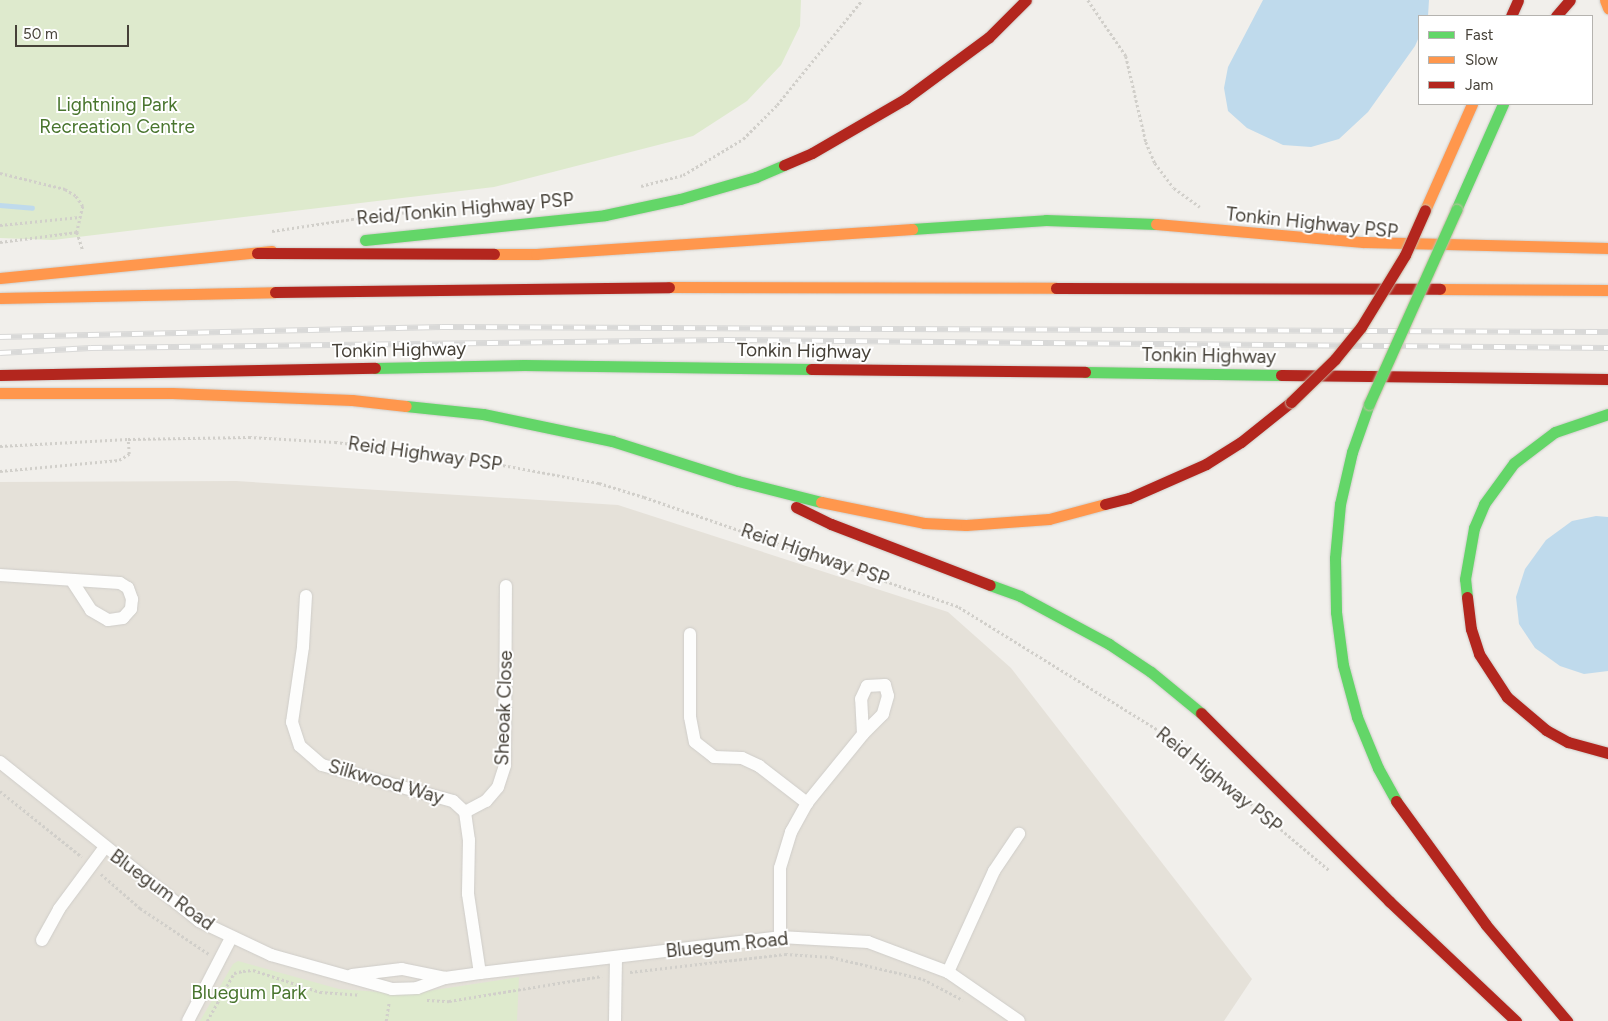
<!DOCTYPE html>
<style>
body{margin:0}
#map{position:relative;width:1608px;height:1021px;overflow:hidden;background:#f1efeb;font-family:Figtree,sans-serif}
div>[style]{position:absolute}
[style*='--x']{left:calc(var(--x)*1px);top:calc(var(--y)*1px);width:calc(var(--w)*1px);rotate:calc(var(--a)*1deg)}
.residential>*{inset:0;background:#e5e1d9}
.green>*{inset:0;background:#deeacd}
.water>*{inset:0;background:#bfdaec}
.stream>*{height:4.5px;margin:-2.25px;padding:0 2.25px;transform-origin:2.25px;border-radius:2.25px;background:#bfdaec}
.path>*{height:2.5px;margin-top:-1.25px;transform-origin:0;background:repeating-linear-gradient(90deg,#d1cfca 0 2.5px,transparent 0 5px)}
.roads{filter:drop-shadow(0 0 1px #cfcdc9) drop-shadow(0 0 1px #cfcdc9)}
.street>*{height:12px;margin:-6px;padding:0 6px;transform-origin:6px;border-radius:6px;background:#fdfdfc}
.fast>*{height:11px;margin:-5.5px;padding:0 5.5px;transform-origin:5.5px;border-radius:5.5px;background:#63d668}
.slow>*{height:11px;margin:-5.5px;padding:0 5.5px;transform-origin:5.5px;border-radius:5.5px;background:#ff974d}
.jam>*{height:11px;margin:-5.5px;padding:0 5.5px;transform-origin:5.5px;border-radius:5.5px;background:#b3261e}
.rail>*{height:5.5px;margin-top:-2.75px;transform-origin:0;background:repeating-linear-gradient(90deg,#fff 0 11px,#d9d9d8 0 22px);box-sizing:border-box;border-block:1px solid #d9d9d8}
.bridges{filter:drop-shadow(0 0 1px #c7bba8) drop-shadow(0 0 1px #c7bba8)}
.fast-bridge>*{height:11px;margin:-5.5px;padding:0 5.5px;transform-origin:5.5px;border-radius:5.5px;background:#63d668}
.jam-bridge>*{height:11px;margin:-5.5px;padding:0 5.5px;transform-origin:5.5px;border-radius:5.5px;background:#b3261e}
span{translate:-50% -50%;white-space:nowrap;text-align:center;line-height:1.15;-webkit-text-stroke:4px #fff;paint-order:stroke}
.park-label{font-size:19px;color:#49752e}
.street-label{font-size:19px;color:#464138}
.legend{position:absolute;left:1418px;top:15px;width:175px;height:90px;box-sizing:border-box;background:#fff;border:1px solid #b5b3af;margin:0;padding:6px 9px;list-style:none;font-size:15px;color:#464138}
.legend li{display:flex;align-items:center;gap:10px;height:25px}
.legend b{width:25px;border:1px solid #b5b3af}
.scale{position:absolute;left:15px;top:25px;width:114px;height:22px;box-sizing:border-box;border:2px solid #464138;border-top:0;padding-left:6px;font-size:15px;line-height:18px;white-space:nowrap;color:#464138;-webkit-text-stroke:4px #fff;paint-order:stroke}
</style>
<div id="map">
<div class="residential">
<div style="clip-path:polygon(236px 481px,618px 505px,948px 612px,1011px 668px,1252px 979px,1224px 1021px,0 1021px,0 482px)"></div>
</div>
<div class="green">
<div style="clip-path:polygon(0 0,801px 0,800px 26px,781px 65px,747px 101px,693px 136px,494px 187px,53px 240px,0 238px)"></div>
<div style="clip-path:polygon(238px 961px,339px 989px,408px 994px,519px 977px,517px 1021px,200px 1021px,233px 964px)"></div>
</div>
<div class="water">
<div style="clip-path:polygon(1263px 0,1429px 0,1428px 16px,1419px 16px,1419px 37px,1415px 46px,1368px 112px,1339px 139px,1311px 147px,1283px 145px,1247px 128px,1228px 111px,1224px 88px,1228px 67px)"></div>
<div style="clip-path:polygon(1596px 516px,1608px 517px,1608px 671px,1584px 674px,1560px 666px,1535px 648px,1519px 624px,1516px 597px,1525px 569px,1546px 540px,1572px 521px)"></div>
</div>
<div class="stream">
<div style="--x:0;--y:205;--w:32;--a:5"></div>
</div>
<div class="path">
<div style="--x:1088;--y:0;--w:68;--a:55.8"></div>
<div style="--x:1126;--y:56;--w:88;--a:76.9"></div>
<div style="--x:1146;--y:142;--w:23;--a:67"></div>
<div style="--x:1155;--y:163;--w:31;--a:53"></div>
<div style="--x:1174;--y:188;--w:32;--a:36"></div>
<div style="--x:0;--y:173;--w:67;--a:13.8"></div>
<div style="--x:65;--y:189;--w:13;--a:32"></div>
<div style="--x:76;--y:196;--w:12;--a:55"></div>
<div style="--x:83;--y:206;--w:27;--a:103"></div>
<div style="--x:641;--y:186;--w:43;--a:-14.7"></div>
<div style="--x:683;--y:175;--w:70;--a:-31"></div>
<div style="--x:743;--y:139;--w:48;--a:-45"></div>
<div style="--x:777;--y:105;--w:135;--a:-51"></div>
<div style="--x:0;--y:225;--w:80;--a:-5.7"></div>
<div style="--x:272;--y:231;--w:121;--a:-8.5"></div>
<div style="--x:392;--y:213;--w:56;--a:-2"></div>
<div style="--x:0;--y:242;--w:78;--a:-7.4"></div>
<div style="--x:77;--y:232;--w:19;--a:72"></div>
<div style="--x:0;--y:446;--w:128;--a:-3.1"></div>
<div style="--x:128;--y:439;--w:121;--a:-0.9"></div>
<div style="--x:249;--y:437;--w:86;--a:3.3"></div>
<div style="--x:335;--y:442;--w:115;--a:6.5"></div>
<div style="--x:449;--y:455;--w:153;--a:10.6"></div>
<div style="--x:599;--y:483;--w:47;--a:17.3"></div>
<div style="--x:644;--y:497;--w:334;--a:19.2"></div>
<div style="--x:959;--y:607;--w:257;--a:31.7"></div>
<div style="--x:1178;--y:742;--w:198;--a:40.3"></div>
<div style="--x:0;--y:471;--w:120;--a:-5.3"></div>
<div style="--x:119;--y:460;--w:12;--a:-31"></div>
<div style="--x:129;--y:454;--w:15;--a:-94"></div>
<div style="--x:0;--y:791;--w:105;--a:38.8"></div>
<div style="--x:101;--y:874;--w:52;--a:41.1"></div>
<div style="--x:140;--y:908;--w:83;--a:33.7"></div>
<div style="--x:630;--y:972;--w:156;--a:-6.6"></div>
<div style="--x:785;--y:954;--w:46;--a:3.7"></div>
<div style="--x:831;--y:957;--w:95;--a:13.4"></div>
<div style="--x:923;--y:979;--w:45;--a:27.7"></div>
<div style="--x:427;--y:1000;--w:22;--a:3"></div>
<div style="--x:449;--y:1001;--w:155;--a:-9.3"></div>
<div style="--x:207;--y:1021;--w:55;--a:-60.6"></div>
<div style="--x:234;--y:973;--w:9;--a:-13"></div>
<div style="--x:243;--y:971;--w:10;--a:-6"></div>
<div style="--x:253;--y:970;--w:71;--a:18.2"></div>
<div style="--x:320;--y:992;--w:39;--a:4"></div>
<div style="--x:386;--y:1021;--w:19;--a:-81"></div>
</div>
<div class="roads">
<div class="street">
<div style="--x:0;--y:575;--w:120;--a:3.8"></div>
<div style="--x:120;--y:583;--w:9;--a:32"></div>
<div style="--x:128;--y:588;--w:12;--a:70"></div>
<div style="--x:132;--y:599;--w:10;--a:96"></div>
<div style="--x:131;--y:609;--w:12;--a:132"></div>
<div style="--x:123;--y:618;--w:15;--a:172"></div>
<div style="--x:108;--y:620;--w:20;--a:-150"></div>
<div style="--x:91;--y:610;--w:35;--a:-123"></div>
<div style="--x:306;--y:596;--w:51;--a:93.4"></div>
<div style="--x:303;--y:647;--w:76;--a:98.3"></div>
<div style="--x:292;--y:722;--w:25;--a:72"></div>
<div style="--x:300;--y:746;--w:29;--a:41"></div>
<div style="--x:322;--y:765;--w:136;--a:15.4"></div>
<div style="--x:453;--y:801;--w:16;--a:43"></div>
<div style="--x:465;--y:812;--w:28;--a:82"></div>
<div style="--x:469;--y:840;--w:54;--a:91.1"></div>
<div style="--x:468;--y:894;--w:80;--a:81.4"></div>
<div style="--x:690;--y:634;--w:83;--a:90"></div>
<div style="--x:690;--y:717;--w:25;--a:79"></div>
<div style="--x:695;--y:742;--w:24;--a:38"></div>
<div style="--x:714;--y:757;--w:28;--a:2"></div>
<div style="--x:742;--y:758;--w:19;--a:25"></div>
<div style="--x:759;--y:766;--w:61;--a:37.6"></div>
<div style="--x:0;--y:762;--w:255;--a:38.6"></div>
<div style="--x:199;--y:921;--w:80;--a:25.3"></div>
<div style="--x:271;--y:955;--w:126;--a:15.7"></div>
<div style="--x:392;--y:989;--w:25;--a:-2"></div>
<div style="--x:417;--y:988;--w:30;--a:-20"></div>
<div style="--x:445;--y:978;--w:35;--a:-8"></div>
<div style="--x:480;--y:973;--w:302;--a:-6.8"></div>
<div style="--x:780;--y:937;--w:88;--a:3.3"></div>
<div style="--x:868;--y:942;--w:85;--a:20.6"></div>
<div style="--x:948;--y:972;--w:86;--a:34.6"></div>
<div style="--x:465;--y:812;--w:24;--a:-28"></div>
<div style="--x:486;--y:801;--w:18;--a:-49"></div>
<div style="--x:498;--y:787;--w:23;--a:-72"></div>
<div style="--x:505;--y:765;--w:179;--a:-89.7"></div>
<div style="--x:780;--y:937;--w:69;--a:-90"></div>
<div style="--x:780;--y:868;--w:38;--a:-73"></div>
<div style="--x:791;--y:832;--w:33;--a:-61"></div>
<div style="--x:807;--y:803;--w:89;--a:-50.9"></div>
<div style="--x:863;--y:734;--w:35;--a:-93"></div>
<div style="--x:861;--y:699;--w:14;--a:-65"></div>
<div style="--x:867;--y:686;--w:18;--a:-3"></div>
<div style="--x:885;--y:685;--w:11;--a:75"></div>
<div style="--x:888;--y:696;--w:19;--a:106"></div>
<div style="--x:883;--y:714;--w:28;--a:135"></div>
<div style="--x:42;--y:940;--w:35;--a:-61"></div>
<div style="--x:59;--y:909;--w:77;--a:-53.4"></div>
<div style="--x:948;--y:972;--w:111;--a:-65.5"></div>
<div style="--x:994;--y:871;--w:45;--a:-56"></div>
<div style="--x:352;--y:975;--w:50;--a:-6.8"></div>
<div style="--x:402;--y:969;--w:44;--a:11.8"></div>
<div style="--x:188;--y:1021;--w:93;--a:-62.6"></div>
<div style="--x:615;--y:1021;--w:63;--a:-89.1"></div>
</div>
<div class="fast">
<div style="--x:1456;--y:210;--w:116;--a:-66.1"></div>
<div style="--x:912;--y:229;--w:134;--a:-3.8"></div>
<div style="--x:1046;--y:220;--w:110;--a:2.1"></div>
<div style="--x:365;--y:240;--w:241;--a:-5.9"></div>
<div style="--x:605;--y:215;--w:77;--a:-12"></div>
<div style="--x:680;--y:199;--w:79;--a:-16.1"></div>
<div style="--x:756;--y:177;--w:30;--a:-23"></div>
<div style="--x:375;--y:368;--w:149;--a:-1.2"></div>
<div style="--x:524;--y:365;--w:287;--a:0.8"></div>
<div style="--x:1085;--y:372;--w:196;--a:0.9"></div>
<div style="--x:1369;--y:404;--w:51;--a:109.5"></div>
<div style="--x:1352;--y:452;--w:53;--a:103"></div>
<div style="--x:1340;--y:504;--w:54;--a:95.3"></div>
<div style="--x:1335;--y:558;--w:54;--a:88.9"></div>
<div style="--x:1336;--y:612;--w:53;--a:82.5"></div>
<div style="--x:1343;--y:665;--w:54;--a:74.9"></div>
<div style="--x:1357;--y:717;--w:55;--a:67.6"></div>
<div style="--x:1378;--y:768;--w:38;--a:61"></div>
<div style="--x:406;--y:406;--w:77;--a:5.9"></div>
<div style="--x:483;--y:414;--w:132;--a:11.8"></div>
<div style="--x:612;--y:441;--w:132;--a:17.6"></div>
<div style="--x:738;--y:481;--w:86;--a:14.2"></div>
<div style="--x:990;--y:585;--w:32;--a:20"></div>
<div style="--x:1020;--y:596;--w:101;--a:28.3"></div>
<div style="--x:1109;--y:644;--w:50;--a:33.7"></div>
<div style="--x:1151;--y:672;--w:65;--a:39.4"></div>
<div style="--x:1467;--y:597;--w:18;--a:-96"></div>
<div style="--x:1465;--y:579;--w:52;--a:-80"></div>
<div style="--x:1474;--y:528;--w:26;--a:-67"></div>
<div style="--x:1484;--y:504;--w:51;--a:-53.8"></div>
<div style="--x:1514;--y:463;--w:51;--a:-37.1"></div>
<div style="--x:1555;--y:432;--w:56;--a:-18.8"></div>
</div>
<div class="slow">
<div style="--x:1605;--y:0;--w:9;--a:69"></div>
<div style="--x:1425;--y:210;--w:116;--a:-66.1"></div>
<div style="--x:1156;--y:224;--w:208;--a:5"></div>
<div style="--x:1363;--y:242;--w:245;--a:1.4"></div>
<div style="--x:494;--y:254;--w:42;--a:0"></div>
<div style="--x:536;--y:254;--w:377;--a:-3.8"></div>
<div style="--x:0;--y:278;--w:273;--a:-5.7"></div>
<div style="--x:669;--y:287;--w:387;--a:0.1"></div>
<div style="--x:1440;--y:289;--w:168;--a:0.3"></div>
<div style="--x:0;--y:298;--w:275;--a:-1.2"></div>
<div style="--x:0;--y:393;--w:172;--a:0"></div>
<div style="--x:172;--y:393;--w:180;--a:2.2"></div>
<div style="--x:352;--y:400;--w:54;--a:6.3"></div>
<div style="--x:821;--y:502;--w:105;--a:11.5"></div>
<div style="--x:924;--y:523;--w:42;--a:2.7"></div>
<div style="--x:966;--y:525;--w:83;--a:-4.1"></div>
<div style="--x:1049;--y:519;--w:58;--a:-15"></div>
</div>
<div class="jam">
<div style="--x:1511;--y:16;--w:17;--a:-66"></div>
<div style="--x:1556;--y:16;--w:21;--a:-49"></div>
<div style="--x:784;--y:165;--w:30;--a:-23"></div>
<div style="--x:812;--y:153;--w:108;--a:-30.1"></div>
<div style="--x:905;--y:99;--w:104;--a:-36.4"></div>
<div style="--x:989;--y:37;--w:52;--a:-45"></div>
<div style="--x:257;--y:253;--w:237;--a:0.2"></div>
<div style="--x:1056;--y:288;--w:384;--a:0.1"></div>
<div style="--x:275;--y:292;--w:394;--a:-0.7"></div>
<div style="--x:811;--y:369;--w:274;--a:0.6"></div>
<div style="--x:0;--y:375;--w:375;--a:-1.1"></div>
<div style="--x:1281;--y:375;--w:327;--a:0.7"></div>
<div style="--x:1105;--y:504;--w:25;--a:-14"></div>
<div style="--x:1129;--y:498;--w:84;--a:-23.8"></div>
<div style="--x:1206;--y:464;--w:41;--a:-32.2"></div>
<div style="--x:1241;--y:442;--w:64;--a:-38.7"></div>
<div style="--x:796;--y:507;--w:39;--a:26"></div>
<div style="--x:831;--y:524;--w:170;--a:21"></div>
<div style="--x:1467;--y:597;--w:32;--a:83"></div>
<div style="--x:1471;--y:629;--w:26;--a:72"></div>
<div style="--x:1479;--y:654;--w:51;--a:56.9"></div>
<div style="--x:1507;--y:697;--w:51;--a:40.2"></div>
<div style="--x:1546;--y:730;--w:25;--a:29"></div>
<div style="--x:1568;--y:742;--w:41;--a:15.4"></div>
<div style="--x:1201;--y:713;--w:266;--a:45"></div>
<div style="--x:1389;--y:901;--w:175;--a:43.4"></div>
<div style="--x:1396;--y:801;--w:153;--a:54"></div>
<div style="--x:1486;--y:925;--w:126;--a:49.8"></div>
</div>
</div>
<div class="rail">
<div style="--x:0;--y:337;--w:442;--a:-1.3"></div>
<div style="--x:442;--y:327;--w:1166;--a:0.25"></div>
<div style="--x:0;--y:353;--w:91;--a:-3.1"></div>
<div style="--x:91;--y:348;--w:633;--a:-0.72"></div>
<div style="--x:724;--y:340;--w:884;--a:0.52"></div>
</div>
<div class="bridges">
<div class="fast-bridge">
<div style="--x:1369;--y:404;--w:213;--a:-65.8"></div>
</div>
<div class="jam-bridge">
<div style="--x:1291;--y:402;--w:62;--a:-44.3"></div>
<div style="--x:1335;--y:359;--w:41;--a:-50.9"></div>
<div style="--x:1361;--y:327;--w:84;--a:-58.6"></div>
<div style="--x:1405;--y:255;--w:49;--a:-66"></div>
</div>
</div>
<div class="park-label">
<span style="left:117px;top:116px">Lightning Park<br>Recreation Centre</span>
<span style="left:249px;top:993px">Bluegum Park</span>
</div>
<div class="street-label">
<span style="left:465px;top:209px;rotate:-5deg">Reid/Tonkin Highway PSP</span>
<span style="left:1312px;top:223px;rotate:6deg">Tonkin Highway PSP</span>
<span style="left:399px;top:350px;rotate:-1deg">Tonkin Highway</span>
<span style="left:804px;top:351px;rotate:1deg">Tonkin Highway</span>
<span style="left:1209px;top:356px;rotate:1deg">Tonkin Highway</span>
<span style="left:425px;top:454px;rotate:8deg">Reid Highway PSP</span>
<span style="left:815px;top:555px;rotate:19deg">Reid Highway PSP</span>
<span style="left:504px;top:708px;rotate:-88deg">Sheoak Close</span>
<span style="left:1219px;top:780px;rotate:39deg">Reid Highway PSP</span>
<span style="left:386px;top:782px;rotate:16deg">Silkwood Way</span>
<span style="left:162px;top:890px;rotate:36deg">Bluegum Road</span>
<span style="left:727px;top:945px;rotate:-6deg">Bluegum Road</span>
</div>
<ul class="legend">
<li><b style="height:6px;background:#63d668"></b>Fast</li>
<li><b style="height:6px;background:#ff974d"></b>Slow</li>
<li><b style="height:6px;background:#b3261e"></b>Jam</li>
</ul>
<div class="scale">50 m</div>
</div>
